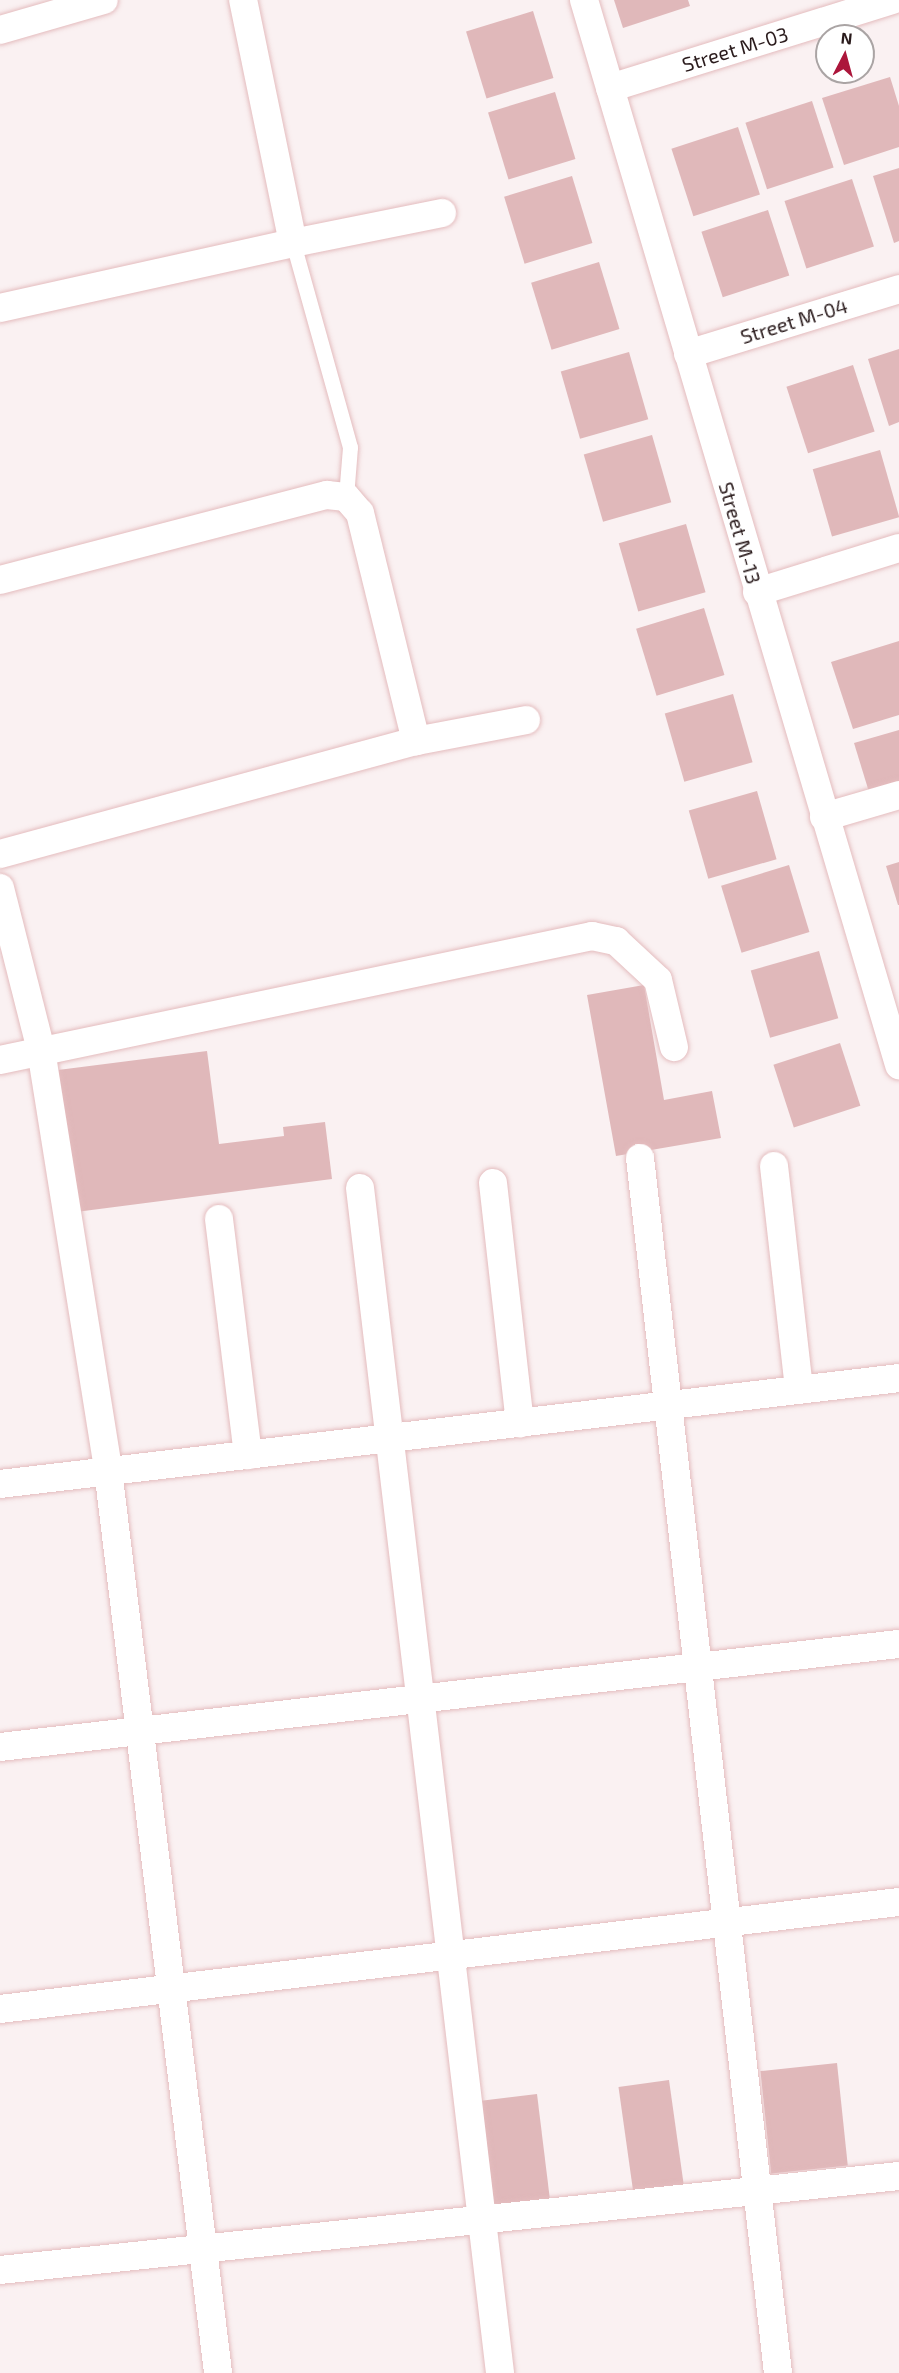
<!DOCTYPE html>
<style>
body{margin:0}
#map{position:relative;width:899px;height:2373px;overflow:hidden;background:#faf1f2;font-family:"Exo 2",sans-serif}
div>[style]{position:absolute}
[style*='--x']{left:calc(var(--x)*1px);top:calc(var(--y)*1px);width:calc(var(--w)*1px);rotate:calc(var(--a)*1deg)}
.building>*{inset:0;background:#e0b8ba;transform-origin:0 0}
.roads{filter:drop-shadow(0 0 2px #e4bcbe) drop-shadow(0 0 2px #e4bcbe)}
.lane>*{height:15px;margin:-7.5px;padding:0 7.5px;transform-origin:7.5px;border-radius:7.5px;background:#fff}
.street>*{height:28px;margin:-14px;padding:0 14px;transform-origin:14px;border-radius:14px;background:#fff}
span{translate:-50% -50%;white-space:nowrap;text-align:center;line-height:1.15;-webkit-text-stroke:4.5px #fff;paint-order:stroke}
.street-label{font-size:20px;color:#2a1b1c}
.north{position:absolute;left:815px;top:24px;width:60px;height:60px;box-sizing:border-box;background:#fff;border:2px solid #aaa4a4;border-radius:50%;rotate:6deg;font-size:16px;font-weight:700;line-height:24px;text-align:center;color:#2a1b1c}
.north::after{content:'';display:block;margin:auto;width:21px;height:27px;background:#ac163b;clip-path:polygon(50% 0,100% 100%,50% 72%,0 100%)}
</style>
<div id="map">
<div class="building">
<div style="clip-path:polygon(614px 0,688px 0,690px 6px,623px 28px)"></div>
<div style="left:533px;top:11px;width:70px;height:70px;rotate:73deg"></div>
<div style="clip-path:polygon(890px 77px,899px 106px,899px 147px,844px 165px,822px 98px)"></div>
<div style="left:555px;top:92px;width:70px;height:70px;rotate:73deg"></div>
<div style="left:812px;top:101px;width:70px;height:70px;rotate:72deg"></div>
<div style="left:738px;top:127px;width:71px;height:70px;rotate:72deg"></div>
<div style="clip-path:polygon(899px 168px,899px 241px,894px 243px,873px 176px)"></div>
<div style="left:572px;top:176px;width:70px;height:71px;rotate:73deg"></div>
<div style="left:852px;top:179px;width:71px;height:71px;rotate:72deg"></div>
<div style="left:768px;top:210px;width:69px;height:70px;rotate:72deg"></div>
<div style="left:599px;top:262px;width:70px;height:71px;rotate:73deg"></div>
<div style="clip-path:polygon(899px 349px,899px 422px,889px 426px,868px 359px)"></div>
<div style="left:629px;top:352px;width:70px;height:71px;rotate:74deg"></div>
<div style="left:853px;top:365px;width:70px;height:70px;rotate:72deg"></div>
<div style="left:652px;top:435px;width:70px;height:71px;rotate:74deg"></div>
<div style="left:880px;top:450px;width:70px;height:70px;rotate:74deg"></div>
<div style="left:686px;top:524px;width:71px;height:70px;rotate:74deg"></div>
<div style="left:704px;top:608px;width:70px;height:71px;rotate:73deg"></div>
<div style="clip-path:polygon(899px 641px,899px 715px,853px 729px,831px 662px)"></div>
<div style="left:733px;top:694px;width:71px;height:71px;rotate:74deg"></div>
<div style="clip-path:polygon(899px 730px,899px 783px,869px 792px,854px 743px)"></div>
<div style="left:757px;top:791px;width:71px;height:71px;rotate:74deg"></div>
<div style="clip-path:polygon(899px 862px,899px 905px,898px 905px,886px 866px)"></div>
<div style="left:789px;top:865px;width:70px;height:71px;rotate:73deg"></div>
<div style="left:819px;top:951px;width:70px;height:71px;rotate:74deg"></div>
<div style="clip-path:polygon(644px 985px,664px 1100px,712px 1091px,721px 1138px,616px 1156px,587px 995px)"></div>
<div style="left:840px;top:1043px;width:66px;height:70px;rotate:72deg"></div>
<div style="clip-path:polygon(207px 1051px,219px 1144px,284px 1136px,283px 1127px,325px 1122px,332px 1179px,76px 1212px,58px 1070px)"></div>
<div style="left:837px;top:2063px;width:103px;height:77px;rotate:84deg"></div>
<div style="left:669px;top:2080px;width:107px;height:51px;rotate:82deg"></div>
<div style="left:537px;top:2094px;width:111px;height:56px;rotate:83deg"></div>
</div>
<div class="roads">
<div class="lane">
<div style="--x:293;--y:243;--w:212;--a:74.4"></div>
<div style="--x:350;--y:447;--w:50;--a:94.6"></div>
</div>
<div class="street">
<div style="--x:584;--y:0;--w:1111;--a:73.52"></div>
<div style="--x:0;--y:30;--w:108;--a:-16.1"></div>
<div style="--x:610;--y:88;--w:296;--a:-17.3"></div>
<div style="--x:293;--y:243;--w:152;--a:-11.4"></div>
<div style="--x:0;--y:308;--w:300;--a:-12.5"></div>
<div style="--x:293;--y:243;--w:248;--a:-101.6"></div>
<div style="--x:688;--y:354;--w:221;--a:-17.1"></div>
<div style="--x:0;--y:580;--w:338;--a:-14.6"></div>
<div style="--x:327;--y:495;--w:19;--a:6"></div>
<div style="--x:346;--y:497;--w:21;--a:49"></div>
<div style="--x:360;--y:513;--w:235;--a:76.2"></div>
<div style="--x:757;--y:592;--w:149;--a:-17.2"></div>
<div style="--x:824;--y:817;--w:78;--a:-16.3"></div>
<div style="--x:0;--y:854;--w:431;--a:-15.2"></div>
<div style="--x:416;--y:741;--w:112;--a:-10.8"></div>
<div style="--x:0;--y:888;--w:167;--a:75.8"></div>
<div style="--x:41;--y:1050;--w:425;--a:80.9"></div>
<div style="--x:108;--y:1470;--w:910;--a:83.05"></div>
<div style="--x:0;--y:1060;--w:605;--a:-11.83"></div>
<div style="--x:592;--y:936;--w:25;--a:12"></div>
<div style="--x:616;--y:941;--w:57;--a:42.9"></div>
<div style="--x:658;--y:980;--w:69;--a:76.6"></div>
<div style="--x:640;--y:1158;--w:1223;--a:83.52"></div>
<div style="--x:774;--y:1166;--w:225;--a:83.6"></div>
<div style="--x:493;--y:1183;--w:242;--a:83.6"></div>
<div style="--x:360;--y:1188;--w:1193;--a:83.26"></div>
<div style="--x:219;--y:1219;--w:238;--a:83"></div>
<div style="--x:0;--y:1484;--w:905;--a:-6.72"></div>
<div style="--x:0;--y:1747;--w:905;--a:-6.54"></div>
<div style="--x:0;--y:2009;--w:905;--a:-6.79"></div>
<div style="--x:0;--y:2270;--w:904;--a:-5.97"></div>
</div>
</div>
<div class="street-label">
<span style="left:735px;top:49px;rotate:-17deg">Street M-03</span>
<span style="left:794px;top:321px;rotate:-17deg">Street M-04</span>
<span style="left:740px;top:533px;rotate:74deg">Street M-13</span>
</div>
<div class="north">N</div>
</div>
